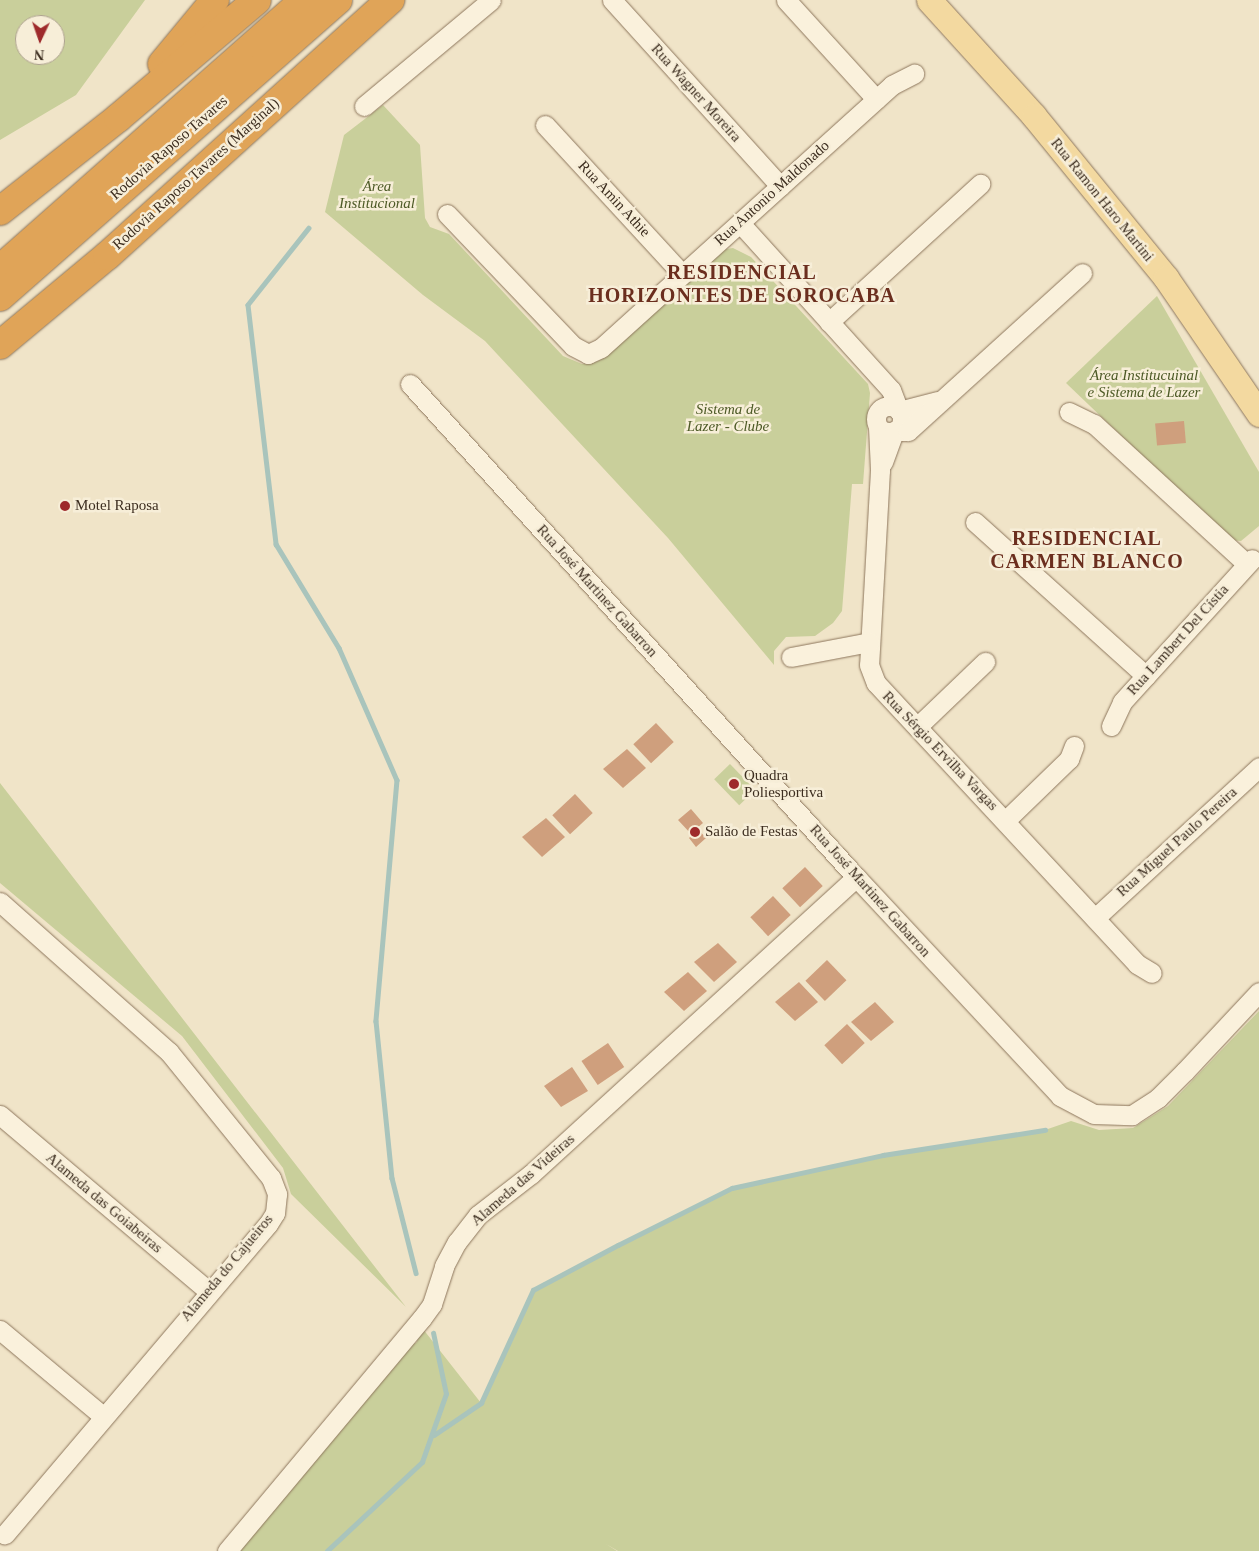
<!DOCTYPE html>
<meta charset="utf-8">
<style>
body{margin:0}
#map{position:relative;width:1259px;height:1551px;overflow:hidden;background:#f0e4c8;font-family:Georgia,serif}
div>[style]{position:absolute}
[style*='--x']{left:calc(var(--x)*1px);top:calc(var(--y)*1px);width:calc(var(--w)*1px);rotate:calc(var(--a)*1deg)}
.green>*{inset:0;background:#c9cf9b;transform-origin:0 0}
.stream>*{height:4.5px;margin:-2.25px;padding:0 2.25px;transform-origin:2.25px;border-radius:2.25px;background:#a9c4bc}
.building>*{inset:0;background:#cf9f7d;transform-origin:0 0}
.roads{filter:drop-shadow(0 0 1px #8d765c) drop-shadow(0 0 1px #8d765c)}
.minor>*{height:19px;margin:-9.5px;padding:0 9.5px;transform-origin:9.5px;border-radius:9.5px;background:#faf1dc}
.minor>.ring{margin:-9.5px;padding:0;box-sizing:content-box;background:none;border:19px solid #faf1dc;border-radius:50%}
.major>*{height:25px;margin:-12.5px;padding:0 12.5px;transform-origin:12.5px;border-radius:12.5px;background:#f3d9a0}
.highway>*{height:28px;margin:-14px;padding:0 14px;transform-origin:14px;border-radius:14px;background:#e0a458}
.dots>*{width:14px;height:14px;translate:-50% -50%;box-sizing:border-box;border:2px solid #f7eed8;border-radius:50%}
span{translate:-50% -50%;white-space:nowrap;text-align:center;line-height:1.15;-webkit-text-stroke:5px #f7eed8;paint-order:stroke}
.street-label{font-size:15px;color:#3d2e20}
.park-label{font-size:15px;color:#4d5a26;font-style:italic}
.poi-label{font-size:15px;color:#3d2e20}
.left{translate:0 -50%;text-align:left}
.district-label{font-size:20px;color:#6b2e1e;font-weight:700;letter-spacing:1px}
.north{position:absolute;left:15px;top:15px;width:50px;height:50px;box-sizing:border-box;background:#f7eed8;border:1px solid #ada18e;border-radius:50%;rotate:183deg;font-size:14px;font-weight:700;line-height:20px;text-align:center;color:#3d2e20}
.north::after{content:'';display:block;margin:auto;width:18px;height:22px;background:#9e2a2b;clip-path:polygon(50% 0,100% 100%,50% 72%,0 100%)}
</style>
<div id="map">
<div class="green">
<div style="clip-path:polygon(evenodd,0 0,145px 0,76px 95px,0 140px,0 0,25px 25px,55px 25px,55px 55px,25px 55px,25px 25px)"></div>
<div style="clip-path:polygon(383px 105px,420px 145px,425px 218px,430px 227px,449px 234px,563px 356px,582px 364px,598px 361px,726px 249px,733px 248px,751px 257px,868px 384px,870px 393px,863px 484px,852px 484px,842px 611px,833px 623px,815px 636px,786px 637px,774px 651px,774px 665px,668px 538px,485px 341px,423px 295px,325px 212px,344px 135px)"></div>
<div style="clip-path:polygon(1157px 296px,1259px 472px,1259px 526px,1241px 541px,1230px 540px,1066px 383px)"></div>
<div style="left:730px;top:764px;width:36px;height:22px;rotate:46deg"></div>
<div style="clip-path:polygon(0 783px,406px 1307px,291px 1194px,283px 1168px,182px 1036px,0 883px)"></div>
<div style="clip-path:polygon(1259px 1011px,1259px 1551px,618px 1551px,606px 1544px,617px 1551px,235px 1551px,408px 1345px,416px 1343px,423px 1329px,481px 1403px,533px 1290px,618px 1245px,732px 1188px,883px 1155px,1045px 1130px,1071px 1121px,1099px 1130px,1133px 1128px,1168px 1106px)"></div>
</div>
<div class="stream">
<div style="--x:309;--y:228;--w:98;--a:128.4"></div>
<div style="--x:248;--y:305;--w:241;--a:83.3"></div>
<div style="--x:276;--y:544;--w:122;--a:58.8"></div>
<div style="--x:339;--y:648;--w:144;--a:66.3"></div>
<div style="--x:397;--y:780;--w:242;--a:95"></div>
<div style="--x:376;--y:1021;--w:158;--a:84.2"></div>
<div style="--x:392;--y:1178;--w:98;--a:75.8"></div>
<div style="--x:434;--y:1435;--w:57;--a:-34.2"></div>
<div style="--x:481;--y:1403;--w:124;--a:-65.3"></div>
<div style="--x:533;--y:1290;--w:96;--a:-27.9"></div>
<div style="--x:618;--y:1245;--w:127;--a:-26.6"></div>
<div style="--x:732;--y:1188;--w:155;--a:-12.3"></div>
<div style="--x:883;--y:1155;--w:164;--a:-8.8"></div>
<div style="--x:327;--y:1551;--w:130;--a:-43.1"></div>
<div style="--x:422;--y:1462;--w:72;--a:-70.6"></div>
<div style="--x:446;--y:1394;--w:62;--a:-102"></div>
</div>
<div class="building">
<div style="left:1184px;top:421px;width:22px;height:29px;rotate:85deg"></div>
<div style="left:656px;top:723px;width:26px;height:31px;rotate:47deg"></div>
<div style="clip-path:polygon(627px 749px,646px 768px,623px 788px,603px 769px)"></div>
<div style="left:575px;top:794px;width:26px;height:31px;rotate:47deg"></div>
<div style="clip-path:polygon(691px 809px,703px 823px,697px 828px,706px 838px,696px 847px,689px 838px,692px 835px,678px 820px)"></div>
<div style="clip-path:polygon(546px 818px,565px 837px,542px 857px,522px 837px)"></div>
<div style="left:805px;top:867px;width:26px;height:31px;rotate:47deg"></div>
<div style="left:773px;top:896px;width:26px;height:31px;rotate:47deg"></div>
<div style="clip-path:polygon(718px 943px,737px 962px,714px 982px,694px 962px)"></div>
<div style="left:827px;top:960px;width:28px;height:30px;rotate:46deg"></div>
<div style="clip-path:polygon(688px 972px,707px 991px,684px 1011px,664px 992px)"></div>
<div style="clip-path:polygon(799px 982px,818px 1002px,795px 1021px,775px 1002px)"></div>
<div style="clip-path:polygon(875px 1002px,894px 1022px,871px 1041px,851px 1022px)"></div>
<div style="left:847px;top:1024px;width:26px;height:31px;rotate:47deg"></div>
<div style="left:608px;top:1043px;width:29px;height:32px;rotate:56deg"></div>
<div style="clip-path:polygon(572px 1067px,588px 1091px,561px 1107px,544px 1086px)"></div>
</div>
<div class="roads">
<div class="minor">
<div style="--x:612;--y:0;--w:251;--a:47.9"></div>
<div style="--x:786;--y:0;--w:134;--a:47.7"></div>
<div style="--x:364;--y:106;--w:165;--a:-39.8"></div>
<div style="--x:545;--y:125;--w:202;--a:47.4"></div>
<div style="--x:447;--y:214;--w:182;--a:46.3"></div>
<div style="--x:573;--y:346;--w:17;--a:28"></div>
<div style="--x:588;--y:354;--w:14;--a:-25"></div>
<div style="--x:601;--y:348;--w:392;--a:-42.1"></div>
<div style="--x:892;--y:85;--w:25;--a:-27"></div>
<div style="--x:740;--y:223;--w:225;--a:47.9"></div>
<div style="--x:891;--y:390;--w:22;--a:69"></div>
<div style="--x:899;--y:411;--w:40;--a:-14.4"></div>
<div style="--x:829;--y:322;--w:205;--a:-42.4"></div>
<div style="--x:410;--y:384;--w:665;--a:47.87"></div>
<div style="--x:856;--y:877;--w:299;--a:47"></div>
<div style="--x:1060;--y:1096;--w:38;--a:28"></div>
<div style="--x:1094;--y:1114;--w:38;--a:2"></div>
<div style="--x:1132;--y:1115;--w:31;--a:-33"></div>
<div style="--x:1158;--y:1098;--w:38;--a:-45"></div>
<div style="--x:1185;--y:1071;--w:108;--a:-46.9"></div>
<div class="ring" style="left:876px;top:406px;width:7px;height:7px"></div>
<div style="--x:1069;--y:412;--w:28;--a:26"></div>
<div style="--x:1094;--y:424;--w:207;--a:42.5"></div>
<div style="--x:878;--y:427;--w:43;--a:87.3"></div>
<div style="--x:880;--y:470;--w:195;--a:93.2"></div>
<div style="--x:869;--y:665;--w:19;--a:69"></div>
<div style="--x:876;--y:683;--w:384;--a:47.1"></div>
<div style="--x:1137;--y:964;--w:17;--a:31"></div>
<div style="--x:883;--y:462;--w:33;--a:-70"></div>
<div style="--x:894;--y:431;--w:14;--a:0"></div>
<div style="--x:908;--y:431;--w:235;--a:-42.2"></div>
<div style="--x:975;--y:522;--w:230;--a:42"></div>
<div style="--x:791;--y:657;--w:80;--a:-10.8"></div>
<div style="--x:918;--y:726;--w:93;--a:-43.7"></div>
<div style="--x:1111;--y:726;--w:26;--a:-65"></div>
<div style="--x:1122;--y:702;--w:193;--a:-47.7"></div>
<div style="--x:1006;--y:820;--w:88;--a:-44.1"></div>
<div style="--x:1069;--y:759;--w:14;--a:-69"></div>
<div style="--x:0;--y:902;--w:226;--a:41.6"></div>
<div style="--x:169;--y:1052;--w:162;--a:51"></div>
<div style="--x:271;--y:1178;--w:17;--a:69"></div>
<div style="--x:277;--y:1194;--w:19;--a:96"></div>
<div style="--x:275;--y:1213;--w:13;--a:122"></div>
<div style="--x:268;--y:1224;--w:407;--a:130.3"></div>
<div style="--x:1095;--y:918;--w:223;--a:-42.6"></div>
<div style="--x:0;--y:1115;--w:272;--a:40.2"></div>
<div style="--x:0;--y:1330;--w:134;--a:39.9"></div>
<div style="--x:227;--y:1551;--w:304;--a:-50.1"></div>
<div style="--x:422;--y:1318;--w:17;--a:-54"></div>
<div style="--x:432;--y:1304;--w:40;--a:-72"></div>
<div style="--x:444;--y:1266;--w:27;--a:-62"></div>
<div style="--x:457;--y:1242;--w:34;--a:-52"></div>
<div style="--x:478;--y:1215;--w:67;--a:-37.7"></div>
<div style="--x:531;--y:1174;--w:440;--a:-42.4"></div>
</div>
<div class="major">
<div style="--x:929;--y:0;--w:156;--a:47.8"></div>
<div style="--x:1034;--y:116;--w:209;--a:50.8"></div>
<div style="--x:1166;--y:278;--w:165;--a:55.6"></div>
</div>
<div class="highway">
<div style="--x:162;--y:64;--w:83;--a:-50.4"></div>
<div style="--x:0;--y:211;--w:150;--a:-38.2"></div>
<div style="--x:118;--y:118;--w:182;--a:-40.3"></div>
<div style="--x:0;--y:269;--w:406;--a:-41.5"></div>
<div style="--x:0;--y:297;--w:450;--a:-41.3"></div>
<div style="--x:0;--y:345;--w:139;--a:-39.8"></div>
<div style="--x:107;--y:256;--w:382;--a:-42.1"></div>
</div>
</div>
<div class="dots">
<div style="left:65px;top:506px;background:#9e2a2b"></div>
<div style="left:734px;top:784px;background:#9e2a2b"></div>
<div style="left:695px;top:832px;background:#9e2a2b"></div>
</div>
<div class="street-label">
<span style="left:696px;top:93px;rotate:48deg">Rua Wagner Moreira</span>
<span style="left:169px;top:148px;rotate:-41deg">Rodovia Raposo Tavares</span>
<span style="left:196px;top:174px;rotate:-42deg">Rodovia Raposo Tavares (Marginal)</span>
<span style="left:772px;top:193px;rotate:-42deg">Rua Antonio Maldonado</span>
<span style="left:614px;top:199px;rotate:47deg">Rua Amin Athie</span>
<span style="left:1102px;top:200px;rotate:51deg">Rua Ramon Haro Martini</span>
<span style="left:597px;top:591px;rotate:48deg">Rua José Martinez Gabarron</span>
<span style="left:1178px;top:640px;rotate:-48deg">Rua Lambert Del Cístia</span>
<span style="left:940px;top:751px;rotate:46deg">Rua Sérgio Ervilha Vargas</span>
<span style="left:1177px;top:842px;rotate:-42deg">Rua Miguel Paulo Pereira</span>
<span style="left:870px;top:891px;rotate:48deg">Rua José Martinez Gabarron</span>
<span style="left:523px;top:1180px;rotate:-41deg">Alameda das Videiras</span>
<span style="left:104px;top:1203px;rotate:40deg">Alameda das Goiabeiras</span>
<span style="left:227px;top:1268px;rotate:-50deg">Alameda do Cajueiros</span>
</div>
<div class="park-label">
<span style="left:377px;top:195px">Área<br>Institucional</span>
<span style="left:1144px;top:384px">Área Institucuinal<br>e Sistema de Lazer</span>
<span style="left:728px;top:418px">Sistema de<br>Lazer - Clube</span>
</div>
<div class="poi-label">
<span class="left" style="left:75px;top:506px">Motel Raposa</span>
<span class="left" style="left:744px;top:784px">Quadra<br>Poliesportiva</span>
<span class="left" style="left:705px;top:832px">Salão de Festas</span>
</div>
<div class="district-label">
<span style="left:742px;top:284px">RESIDENCIAL<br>HORIZONTES DE SOROCABA</span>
<span style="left:1087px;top:550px">RESIDENCIAL<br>CARMEN BLANCO</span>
</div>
<div class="north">N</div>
</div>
